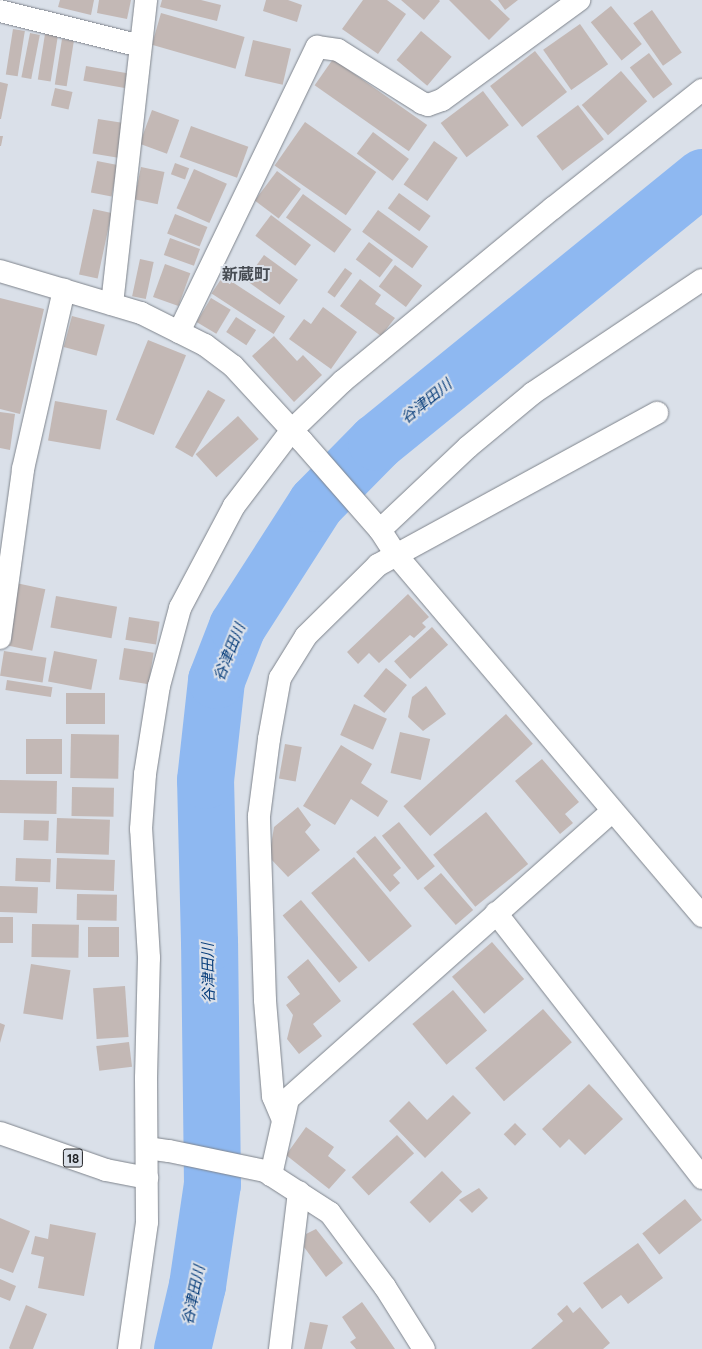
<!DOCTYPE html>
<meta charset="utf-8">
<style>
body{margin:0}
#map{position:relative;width:702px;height:1349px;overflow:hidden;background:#dae0e9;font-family:Quicksand,"Noto Sans JP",sans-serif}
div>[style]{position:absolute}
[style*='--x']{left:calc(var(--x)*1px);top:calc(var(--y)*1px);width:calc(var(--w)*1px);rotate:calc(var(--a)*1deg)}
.river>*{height:57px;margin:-28.5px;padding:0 28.5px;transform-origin:28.5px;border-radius:28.5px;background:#8eb8f1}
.building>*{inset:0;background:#c3b8b5;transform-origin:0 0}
.roads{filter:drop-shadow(0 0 1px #7f848c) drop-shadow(0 0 1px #7f848c)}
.minor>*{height:22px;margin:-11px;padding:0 11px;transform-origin:11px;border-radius:11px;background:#fff}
.primary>*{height:22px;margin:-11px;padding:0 11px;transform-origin:11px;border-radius:11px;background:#fff}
span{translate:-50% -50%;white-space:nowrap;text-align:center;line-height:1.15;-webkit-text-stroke:4px #dae0e9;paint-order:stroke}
.shield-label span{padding:1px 3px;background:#dae0e9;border:1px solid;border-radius:3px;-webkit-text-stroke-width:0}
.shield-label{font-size:13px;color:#202225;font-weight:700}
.water-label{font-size:15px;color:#063c7a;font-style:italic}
.quarter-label{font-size:16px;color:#474c53;font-weight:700}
</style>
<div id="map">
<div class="river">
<div style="--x:182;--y:1349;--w:66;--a:-76.8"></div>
<div style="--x:197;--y:1285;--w:102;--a:-81.6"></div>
<div style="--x:212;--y:1184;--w:242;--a:-90.7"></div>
<div style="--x:209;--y:942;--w:162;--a:-91.4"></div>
<div style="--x:205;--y:780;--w:101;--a:-83.7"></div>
<div style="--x:216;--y:680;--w:58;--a:-68.7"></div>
<div style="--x:237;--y:626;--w:146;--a:-57.3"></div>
<div style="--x:316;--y:503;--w:86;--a:-45.5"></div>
<div style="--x:376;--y:442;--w:420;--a:-39.1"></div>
</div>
<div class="building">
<div style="clip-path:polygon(60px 0,94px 0,91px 15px,58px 7px)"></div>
<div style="clip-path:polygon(99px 0,131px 0,127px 19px,97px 13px)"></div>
<div style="clip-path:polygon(162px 0,201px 0,221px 5px,217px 21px,160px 7px)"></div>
<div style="clip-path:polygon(266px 0,288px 0,302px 5px,297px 22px,263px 11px)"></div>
<div style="clip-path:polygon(363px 0,387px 0,406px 14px,378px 54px,342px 29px)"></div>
<div style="clip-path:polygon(401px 0,439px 0,440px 1px,424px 20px)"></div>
<div style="clip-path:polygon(449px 0,490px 0,510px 19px,489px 40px)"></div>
<div style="clip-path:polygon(498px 0,518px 0,505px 10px)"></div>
<div style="left:611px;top:6px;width:49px;height:26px;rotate:51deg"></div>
<div style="left:652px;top:10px;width:52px;height:23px;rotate:55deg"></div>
<div style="left:161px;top:13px;width:87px;height:33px;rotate:16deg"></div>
<div style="left:580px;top:24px;width:49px;height:45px;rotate:55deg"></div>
<div style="left:13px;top:29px;width:12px;height:46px;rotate:9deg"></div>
<div style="left:421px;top:31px;width:40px;height:38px;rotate:40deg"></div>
<div style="left:30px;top:33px;width:10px;height:45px;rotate:11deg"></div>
<div style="left:45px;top:34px;width:13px;height:46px;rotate:9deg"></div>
<div style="left:62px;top:39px;width:12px;height:46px;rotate:9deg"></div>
<div style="left:253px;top:40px;width:39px;height:37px;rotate:13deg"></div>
<div style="left:535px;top:51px;width:52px;height:57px;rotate:52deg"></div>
<div style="left:649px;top:53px;width:39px;height:24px;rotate:53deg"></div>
<div style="left:333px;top:59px;width:115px;height:32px;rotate:35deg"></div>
<div style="left:86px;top:66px;width:42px;height:15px;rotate:10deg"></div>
<div style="left:621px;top:71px;width:40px;height:52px;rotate:49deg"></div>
<div style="clip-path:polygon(0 82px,8px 84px,1px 119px,0 119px)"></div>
<div style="left:55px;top:88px;width:18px;height:18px;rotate:13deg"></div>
<div style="left:483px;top:91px;width:43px;height:53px;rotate:53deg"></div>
<div style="left:578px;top:105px;width:43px;height:52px;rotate:53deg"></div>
<div style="left:152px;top:110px;width:29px;height:36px;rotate:20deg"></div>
<div style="left:98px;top:119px;width:26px;height:35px;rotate:9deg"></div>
<div style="left:305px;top:122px;width:87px;height:53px;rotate:35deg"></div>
<div style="left:191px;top:126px;width:61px;height:33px;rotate:20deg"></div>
<div style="left:373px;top:132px;width:45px;height:27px;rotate:37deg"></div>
<div style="clip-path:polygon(0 136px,3px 136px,1px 146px,0 146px)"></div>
<div style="left:434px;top:141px;width:29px;height:53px;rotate:35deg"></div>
<div style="left:97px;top:161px;width:21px;height:32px;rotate:11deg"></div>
<div style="left:175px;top:163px;width:15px;height:12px;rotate:20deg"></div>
<div style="left:141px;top:167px;width:24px;height:33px;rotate:12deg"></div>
<div style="left:194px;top:169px;width:36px;height:43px;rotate:24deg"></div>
<div style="left:277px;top:171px;width:30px;height:37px;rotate:37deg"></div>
<div style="left:399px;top:193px;width:39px;height:19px;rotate:36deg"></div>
<div style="left:303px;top:194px;width:60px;height:29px;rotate:36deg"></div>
<div style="left:93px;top:209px;width:19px;height:67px;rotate:12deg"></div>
<div style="left:378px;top:210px;width:62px;height:27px;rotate:36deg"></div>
<div style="left:175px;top:214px;width:35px;height:21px;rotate:22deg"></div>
<div style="left:271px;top:215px;width:50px;height:26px;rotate:37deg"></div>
<div style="left:170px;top:238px;width:32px;height:18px;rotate:20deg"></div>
<div style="left:369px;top:242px;width:30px;height:22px;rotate:37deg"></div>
<div style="left:264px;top:255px;width:42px;height:31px;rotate:36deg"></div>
<div style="left:140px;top:259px;width:14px;height:38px;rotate:12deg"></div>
<div style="left:165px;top:264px;width:27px;height:35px;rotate:20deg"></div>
<div style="left:395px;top:265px;width:34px;height:27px;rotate:37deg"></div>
<div style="left:345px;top:268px;width:9px;height:30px;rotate:36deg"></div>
<div style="left:223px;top:276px;width:74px;height:21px;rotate:33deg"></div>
<div style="clip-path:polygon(360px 279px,381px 295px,375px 304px,395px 318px,381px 336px,340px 306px)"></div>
<div style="clip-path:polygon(0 298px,44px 309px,20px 414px,0 409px)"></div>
<div style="left:211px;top:298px;width:23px;height:28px;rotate:31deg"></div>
<div style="clip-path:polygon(323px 307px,357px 332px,331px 369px,289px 339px,304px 319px,311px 324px)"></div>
<div style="left:72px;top:316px;width:34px;height:32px;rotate:15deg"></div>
<div style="left:236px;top:317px;width:24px;height:18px;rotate:33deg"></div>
<div style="clip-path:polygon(274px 336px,297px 361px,303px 355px,322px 375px,294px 402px,252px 356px)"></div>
<div style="left:148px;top:340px;width:41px;height:86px;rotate:22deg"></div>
<div style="left:208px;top:390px;width:20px;height:66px;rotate:30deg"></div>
<div style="left:55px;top:401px;width:53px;height:40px;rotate:10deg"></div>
<div style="clip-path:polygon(0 412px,15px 414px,10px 450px,0 448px)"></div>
<div style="left:238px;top:416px;width:31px;height:57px;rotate:48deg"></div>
<div style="left:16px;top:583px;width:30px;height:63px;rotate:12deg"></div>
<div style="clip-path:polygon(408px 594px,429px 617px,422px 623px,426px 627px,414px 638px,410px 635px,379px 663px,369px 653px,358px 664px,347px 652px)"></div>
<div style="left:56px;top:596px;width:62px;height:32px;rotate:10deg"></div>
<div style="left:129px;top:617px;width:31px;height:23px;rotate:9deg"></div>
<div style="left:432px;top:627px;width:24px;height:51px;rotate:48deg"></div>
<div style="left:124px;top:648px;width:30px;height:32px;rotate:9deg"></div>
<div style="left:4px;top:651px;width:43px;height:25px;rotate:9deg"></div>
<div style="left:54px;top:651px;width:44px;height:31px;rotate:11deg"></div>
<div style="left:386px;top:668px;width:27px;height:36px;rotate:39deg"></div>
<div style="left:7px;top:680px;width:46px;height:10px;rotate:9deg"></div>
<div style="clip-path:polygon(426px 686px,446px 714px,423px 731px,408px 717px,412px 697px)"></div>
<div style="left:66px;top:693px;width:39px;height:31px"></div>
<div style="left:354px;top:704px;width:36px;height:34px;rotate:24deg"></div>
<div style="left:506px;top:714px;width:40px;height:138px;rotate:48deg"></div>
<div style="left:400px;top:732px;width:31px;height:42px;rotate:13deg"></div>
<div style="left:71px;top:734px;width:48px;height:44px;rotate:1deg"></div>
<div style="left:26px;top:739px;width:36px;height:35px"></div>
<div style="left:285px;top:744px;width:17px;height:35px;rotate:10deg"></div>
<div style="clip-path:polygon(341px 745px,372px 764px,361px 783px,388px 801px,378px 817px,351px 799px,335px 825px,303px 806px)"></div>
<div style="clip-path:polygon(542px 759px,579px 802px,565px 814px,573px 823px,560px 834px,515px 781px)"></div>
<div style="left:0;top:780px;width:57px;height:33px;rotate:1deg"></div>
<div style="left:72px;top:787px;width:42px;height:29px;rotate:1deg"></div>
<div style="clip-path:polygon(298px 807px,311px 825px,305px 832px,320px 850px,288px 877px,269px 857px,274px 827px)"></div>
<div style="left:486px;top:812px;width:67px;height:68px;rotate:51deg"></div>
<div style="left:57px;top:818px;width:53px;height:35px;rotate:2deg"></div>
<div style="left:24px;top:820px;width:25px;height:20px;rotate:2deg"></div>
<div style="left:399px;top:822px;width:57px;height:22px;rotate:51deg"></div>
<div style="clip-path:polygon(375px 836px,401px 868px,393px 875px,400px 883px,390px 892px,356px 852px)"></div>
<div style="left:354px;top:857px;width:90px;height:56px;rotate:50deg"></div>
<div style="left:16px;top:858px;width:35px;height:23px;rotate:2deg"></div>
<div style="left:57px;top:858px;width:58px;height:31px;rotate:2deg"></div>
<div style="left:441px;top:873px;width:49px;height:23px;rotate:49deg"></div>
<div style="left:0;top:886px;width:38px;height:26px;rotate:2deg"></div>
<div style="left:77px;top:894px;width:40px;height:26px;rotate:1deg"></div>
<div style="left:301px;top:900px;width:88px;height:24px;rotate:50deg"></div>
<div style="left:0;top:917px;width:13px;height:26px"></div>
<div style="left:32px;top:924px;width:47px;height:33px;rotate:1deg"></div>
<div style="left:88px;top:927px;width:31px;height:30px"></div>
<div style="left:492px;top:942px;width:49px;height:53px;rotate:49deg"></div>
<div style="clip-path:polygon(308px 959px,341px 1001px,313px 1024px,322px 1036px,299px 1054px,287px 1039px,293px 1015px,286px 1005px,300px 994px,287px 977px)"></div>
<div style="left:31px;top:964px;width:40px;height:50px;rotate:9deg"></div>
<div style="left:125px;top:986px;width:51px;height:32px;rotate:86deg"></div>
<div style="left:453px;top:990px;width:53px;height:53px;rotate:50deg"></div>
<div style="left:543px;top:1009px;width:44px;height:90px;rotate:49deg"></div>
<div style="clip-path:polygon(0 1023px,5px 1025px,0 1043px)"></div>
<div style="left:129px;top:1042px;width:25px;height:33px;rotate:83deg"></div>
<div style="clip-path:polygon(589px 1084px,623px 1119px,585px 1155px,569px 1139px,560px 1148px,542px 1129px)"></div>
<div style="clip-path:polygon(453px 1095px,471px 1113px,425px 1158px,389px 1121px,409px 1101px,427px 1120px)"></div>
<div style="left:515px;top:1123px;width:16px;height:16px;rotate:45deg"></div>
<div style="clip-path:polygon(306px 1127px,334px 1147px,328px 1156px,346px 1170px,329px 1189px,286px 1155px)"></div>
<div style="left:397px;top:1135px;width:25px;height:62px;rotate:47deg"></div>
<div style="left:442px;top:1171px;width:29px;height:45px;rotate:46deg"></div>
<div style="clip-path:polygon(479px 1188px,488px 1198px,472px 1213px,459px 1200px)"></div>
<div style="left:685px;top:1199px;width:27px;height:55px;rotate:51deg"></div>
<div style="clip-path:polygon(0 1218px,30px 1231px,13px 1273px,0 1268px)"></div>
<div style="clip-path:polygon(50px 1224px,96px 1233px,84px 1296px,38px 1288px,44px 1257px,31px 1254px,35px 1236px,48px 1239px)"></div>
<div style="clip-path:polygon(316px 1229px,343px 1263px,326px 1277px,304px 1247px,306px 1234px)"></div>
<div style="clip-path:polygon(638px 1243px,663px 1278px,628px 1304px,621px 1295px,602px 1309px,583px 1283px)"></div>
<div style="clip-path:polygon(0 1279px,16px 1286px,10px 1301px,0 1297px)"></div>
<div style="clip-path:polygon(362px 1302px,377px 1323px,395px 1349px,356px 1349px,350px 1342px,356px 1338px,342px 1317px)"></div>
<div style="clip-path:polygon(26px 1305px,47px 1314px,33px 1349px,10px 1349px,9px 1348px)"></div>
<div style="clip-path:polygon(567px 1305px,573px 1313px,580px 1307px,610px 1343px,603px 1349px,531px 1349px,563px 1321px,557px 1314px)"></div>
<div style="clip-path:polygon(310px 1322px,328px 1325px,322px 1349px,304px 1349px)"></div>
</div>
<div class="roads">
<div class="minor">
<div style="--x:0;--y:11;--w:144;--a:14"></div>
<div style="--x:0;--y:271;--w:147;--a:16.6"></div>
<div style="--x:141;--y:313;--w:72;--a:26.6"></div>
<div style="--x:205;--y:345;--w:35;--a:37"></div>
<div style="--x:233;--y:366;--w:102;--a:47.4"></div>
<div style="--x:302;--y:441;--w:118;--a:48.8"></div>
<div style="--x:380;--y:530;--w:31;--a:57"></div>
<div style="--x:397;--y:556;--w:472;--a:49.7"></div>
<div style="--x:112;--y:304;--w:306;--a:-83.6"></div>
<div style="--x:179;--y:332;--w:317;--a:-64.2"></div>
<div style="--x:317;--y:47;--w:21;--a:8"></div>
<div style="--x:338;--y:50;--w:99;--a:32.2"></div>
<div style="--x:422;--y:103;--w:6;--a:18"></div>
<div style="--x:428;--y:105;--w:15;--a:-20"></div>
<div style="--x:442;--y:100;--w:170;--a:-36.1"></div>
<div style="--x:380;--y:530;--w:121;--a:-43.3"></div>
<div style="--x:468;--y:447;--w:85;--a:-39.7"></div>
<div style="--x:533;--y:393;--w:203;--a:-33.8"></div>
<div style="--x:0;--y:638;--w:171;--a:-82.2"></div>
<div style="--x:23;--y:469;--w:184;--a:-77.1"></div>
<div style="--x:496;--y:913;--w:336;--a:52.1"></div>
<div style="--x:283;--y:1120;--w:26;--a:-113"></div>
<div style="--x:273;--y:1096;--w:96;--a:-94.8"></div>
<div style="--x:265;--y:1000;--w:184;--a:-91.9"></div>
<div style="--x:259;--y:816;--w:78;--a:-82.6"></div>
<div style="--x:269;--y:739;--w:62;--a:-79.8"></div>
<div style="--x:280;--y:678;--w:49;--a:-58.2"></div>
<div style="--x:306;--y:636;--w:101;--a:-44.6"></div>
<div style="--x:378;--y:565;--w:318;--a:-28.6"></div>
<div style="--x:147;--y:1148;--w:22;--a:8"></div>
<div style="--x:169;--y:1151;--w:98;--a:11.8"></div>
<div style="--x:265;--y:1171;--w:77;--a:32.9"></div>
<div style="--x:330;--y:1213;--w:92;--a:53.4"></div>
<div style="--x:385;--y:1287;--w:73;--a:57.8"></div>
<div style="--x:271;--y:1175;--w:78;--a:-77.4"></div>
<div style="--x:288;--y:1099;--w:433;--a:-41.6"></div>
<div style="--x:129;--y:1349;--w:128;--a:-81.9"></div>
<div style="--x:147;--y:1222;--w:144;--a:-90.4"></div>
<div style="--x:146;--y:1078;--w:120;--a:-88.6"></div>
<div style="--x:149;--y:958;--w:129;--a:-93.5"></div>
<div style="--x:141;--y:829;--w:55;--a:-85.8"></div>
<div style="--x:145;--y:774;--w:89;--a:-81"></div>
<div style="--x:159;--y:686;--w:81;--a:-74.9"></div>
<div style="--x:180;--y:608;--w:115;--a:-62.1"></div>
<div style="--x:234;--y:506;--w:96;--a:-52.7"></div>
<div style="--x:292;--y:430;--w:71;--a:-43.9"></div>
<div style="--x:343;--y:381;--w:272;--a:-39.5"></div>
<div style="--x:553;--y:208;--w:190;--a:-38.4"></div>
<div style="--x:280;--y:1349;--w:158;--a:-83.1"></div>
</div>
<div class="primary">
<div style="--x:0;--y:1133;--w:112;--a:19.2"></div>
<div style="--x:106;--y:1170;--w:42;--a:11"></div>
</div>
</div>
<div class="shield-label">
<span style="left:73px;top:1158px">18</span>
</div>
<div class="water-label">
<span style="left:426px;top:401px;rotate:-39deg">谷津田川</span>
<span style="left:229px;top:652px;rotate:-68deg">谷津田川</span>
<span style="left:208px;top:973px;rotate:-91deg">谷津田川</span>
<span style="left:193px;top:1295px;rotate:-78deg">谷津田川</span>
</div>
<div class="quarter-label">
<span style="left:246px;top:274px">新蔵町</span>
</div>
</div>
